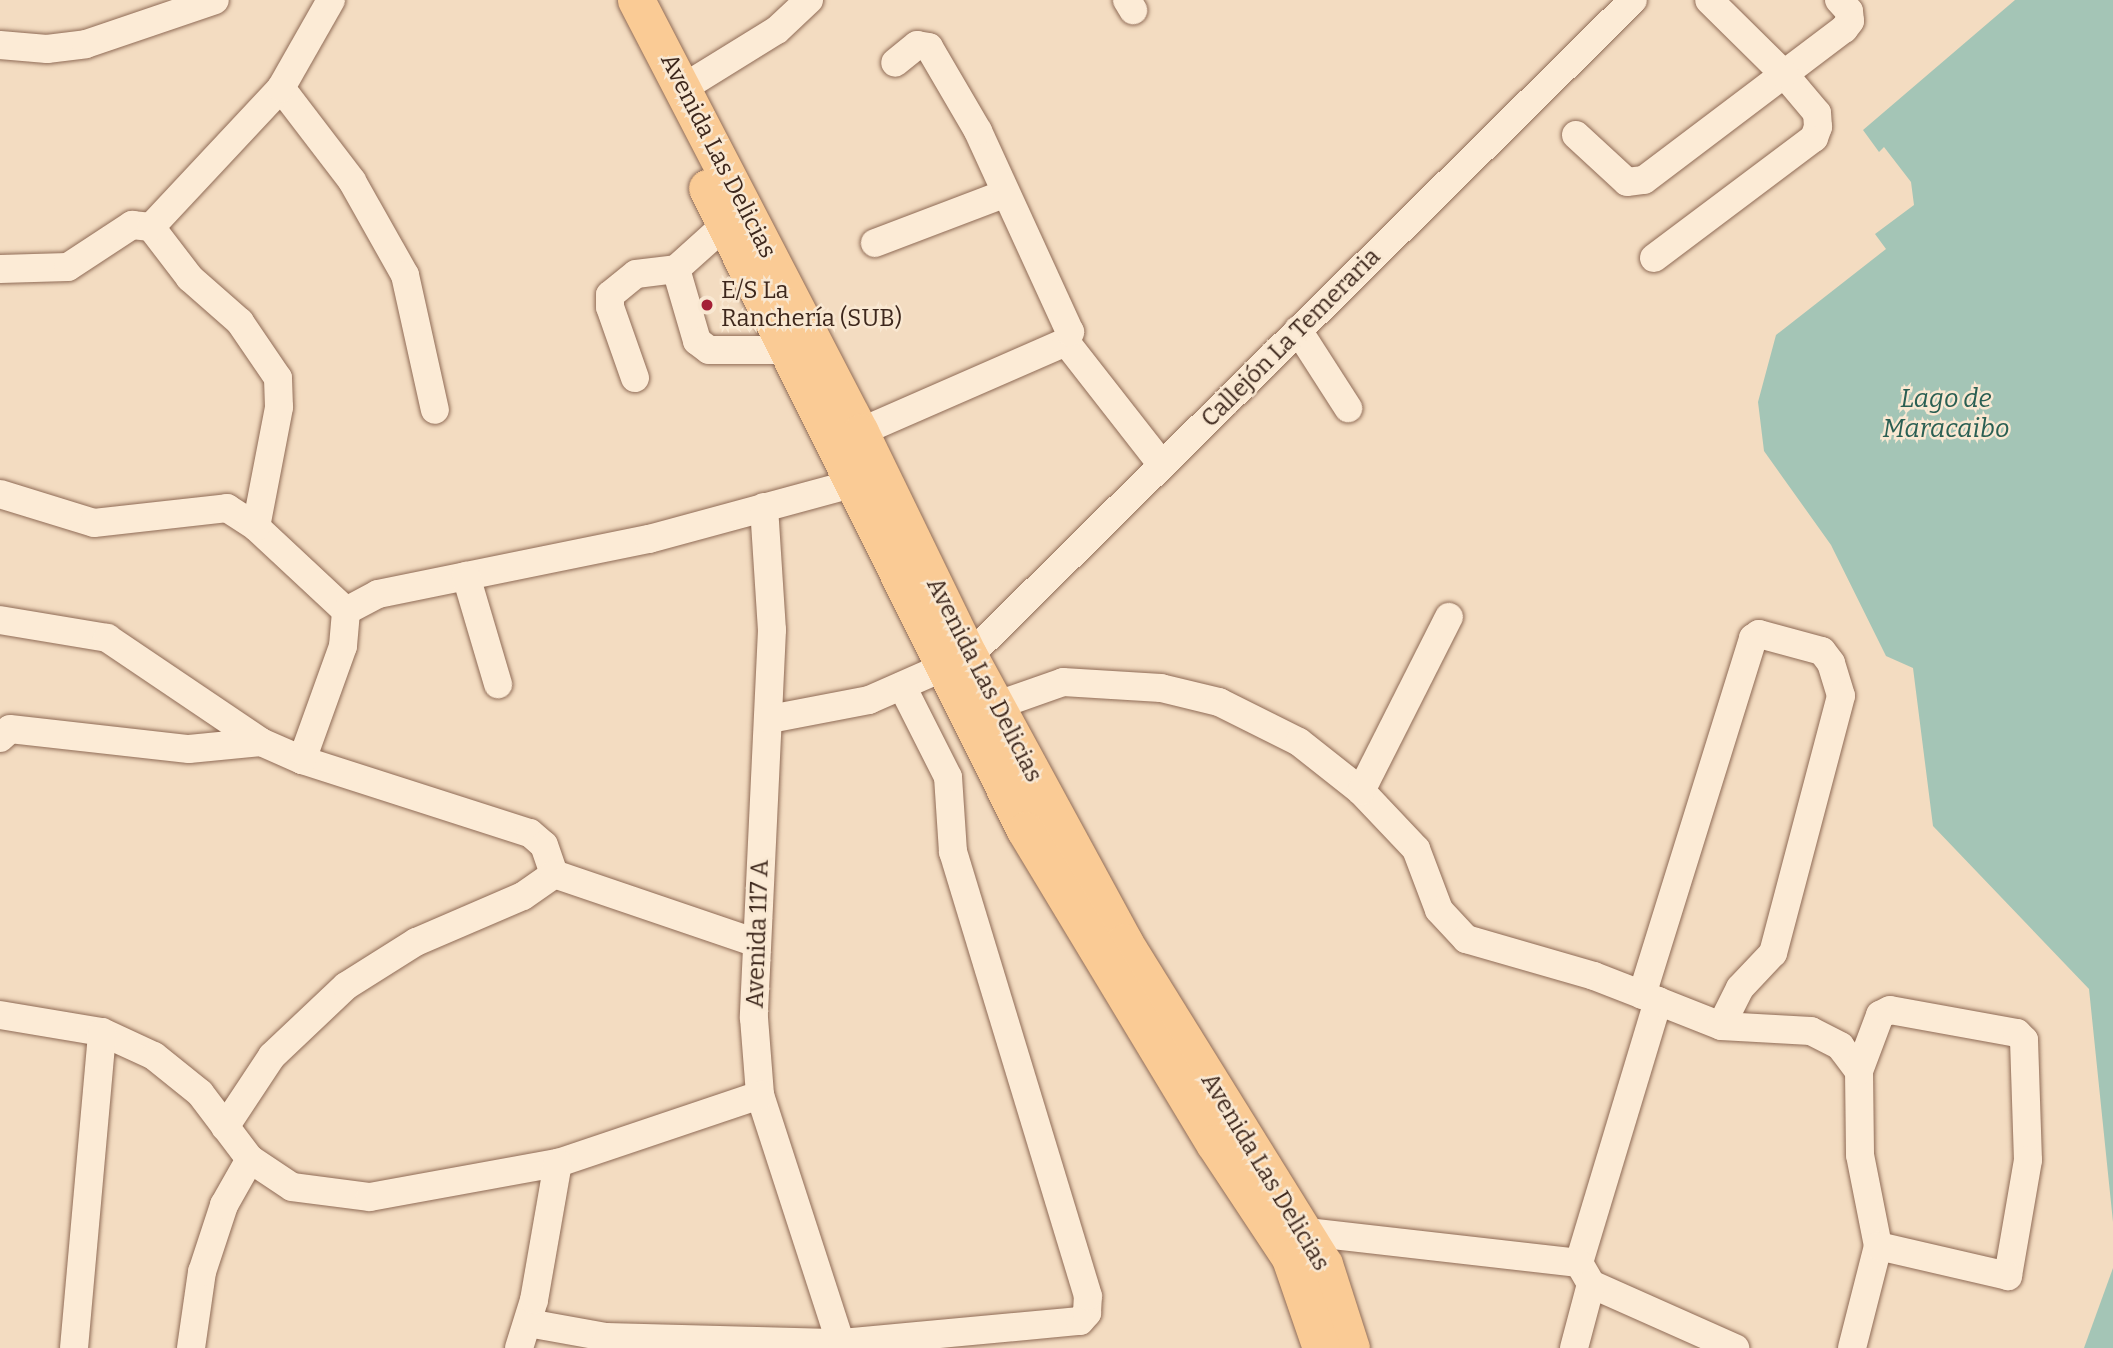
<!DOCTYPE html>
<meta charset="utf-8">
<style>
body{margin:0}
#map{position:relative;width:2113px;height:1348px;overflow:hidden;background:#f3dcc1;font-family:Bitter,serif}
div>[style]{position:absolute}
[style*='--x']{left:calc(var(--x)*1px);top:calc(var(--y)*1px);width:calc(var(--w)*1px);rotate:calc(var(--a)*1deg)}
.water>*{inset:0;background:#a4c5b6}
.roads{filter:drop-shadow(0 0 2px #8f6b56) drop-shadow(0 0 2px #8f6b56)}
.minor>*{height:28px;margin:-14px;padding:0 14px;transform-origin:14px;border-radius:14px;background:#fcebd6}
.major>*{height:37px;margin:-18.5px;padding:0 18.5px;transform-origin:18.5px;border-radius:18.5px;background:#facb95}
.dots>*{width:19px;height:19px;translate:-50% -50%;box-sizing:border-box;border:4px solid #f9e8d2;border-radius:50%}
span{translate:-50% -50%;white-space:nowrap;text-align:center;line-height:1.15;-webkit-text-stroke:5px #f9e8d2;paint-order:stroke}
.street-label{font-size:24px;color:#3d271c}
.poi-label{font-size:24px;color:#3d271c}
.left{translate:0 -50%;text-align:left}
.water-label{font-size:26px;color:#2a5f53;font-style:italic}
</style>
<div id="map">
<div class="water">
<div style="clip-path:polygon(2015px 0,2113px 0,2113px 1222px,2089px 989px,1933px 826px,1913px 668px,1886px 656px,1831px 545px,1764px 451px,1758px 402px,1776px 335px,1886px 249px,1875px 234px,1914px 205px,1911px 182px,1884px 147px,1879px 152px,1863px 130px)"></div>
<div style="clip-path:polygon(2113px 1268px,2113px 1348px,2084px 1348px)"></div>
</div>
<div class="roads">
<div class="minor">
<div style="--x:1127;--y:0;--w:12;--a:59"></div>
<div style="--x:0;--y:45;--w:47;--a:4.9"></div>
<div style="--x:47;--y:49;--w:39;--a:-7"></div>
<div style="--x:86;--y:44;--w:136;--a:-18.8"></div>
<div style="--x:281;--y:88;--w:117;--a:52.6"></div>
<div style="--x:352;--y:181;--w:108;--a:60.6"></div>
<div style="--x:405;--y:275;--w:138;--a:77.5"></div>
<div style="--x:683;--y:88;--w:110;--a:-31.7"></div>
<div style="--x:777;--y:30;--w:44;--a:-43.2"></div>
<div style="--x:1576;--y:135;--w:69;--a:42.7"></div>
<div style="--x:1627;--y:182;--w:17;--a:-7"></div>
<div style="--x:1644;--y:180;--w:251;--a:-37.1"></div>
<div style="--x:1844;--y:29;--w:10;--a:-53"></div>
<div style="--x:1850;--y:21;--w:10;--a:-96"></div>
<div style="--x:1849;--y:11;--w:15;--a:-132"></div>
<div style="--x:725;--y:225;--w:66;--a:138.1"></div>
<div style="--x:676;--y:269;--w:75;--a:73.7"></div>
<div style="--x:697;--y:341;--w:15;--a:37"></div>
<div style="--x:709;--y:350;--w:76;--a:0"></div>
<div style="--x:875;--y:243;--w:138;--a:-20.8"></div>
<div style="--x:1654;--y:258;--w:200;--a:-36.9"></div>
<div style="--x:1814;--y:138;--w:12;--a:-70"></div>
<div style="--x:1818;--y:127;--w:14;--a:-94"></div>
<div style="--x:1817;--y:113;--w:51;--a:-130.2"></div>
<div style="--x:1784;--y:74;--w:105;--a:-135.4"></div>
<div style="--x:0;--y:269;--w:68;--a:-1.7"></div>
<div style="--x:68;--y:267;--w:77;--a:-33.3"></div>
<div style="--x:132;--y:225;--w:19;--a:6"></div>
<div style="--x:1298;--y:330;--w:93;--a:57.3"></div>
<div style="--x:1066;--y:342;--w:156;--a:52"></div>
<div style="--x:635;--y:378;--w:75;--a:-109.4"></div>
<div style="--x:610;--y:307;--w:12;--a:-90"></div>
<div style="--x:610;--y:295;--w:33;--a:-39"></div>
<div style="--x:636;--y:274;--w:40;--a:-7.1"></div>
<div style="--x:860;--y:432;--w:225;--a:-23.6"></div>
<div style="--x:1066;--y:342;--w:11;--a:-68"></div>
<div style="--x:1070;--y:332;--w:221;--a:-114.6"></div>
<div style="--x:978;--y:131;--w:97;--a:-120.3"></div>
<div style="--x:929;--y:47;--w:12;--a:-171"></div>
<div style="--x:917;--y:45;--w:28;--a:141"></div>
<div style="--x:0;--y:494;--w:98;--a:17.1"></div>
<div style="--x:94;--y:523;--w:134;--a:-6.4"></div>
<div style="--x:227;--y:508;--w:35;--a:33"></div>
<div style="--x:256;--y:527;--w:123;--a:43"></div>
<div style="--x:346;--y:611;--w:36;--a:-28"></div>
<div style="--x:378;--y:594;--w:277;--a:-11.5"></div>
<div style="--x:649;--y:539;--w:209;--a:-15.2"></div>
<div style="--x:764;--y:507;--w:123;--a:86.3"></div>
<div style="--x:772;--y:630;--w:388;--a:92.7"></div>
<div style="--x:754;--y:1018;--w:77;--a:85.5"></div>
<div style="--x:760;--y:1095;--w:266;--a:72"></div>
<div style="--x:256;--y:527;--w:122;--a:-79.1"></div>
<div style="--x:279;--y:407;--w:29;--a:-92"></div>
<div style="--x:278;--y:378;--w:68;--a:-124.2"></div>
<div style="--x:240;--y:322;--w:67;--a:-138.7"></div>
<div style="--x:190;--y:278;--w:64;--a:-127.4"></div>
<div style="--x:151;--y:227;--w:190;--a:-46.9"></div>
<div style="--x:281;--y:88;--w:101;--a:-60.4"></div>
<div style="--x:466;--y:576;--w:113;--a:73.5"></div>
<div style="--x:0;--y:620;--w:109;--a:9.5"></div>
<div style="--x:107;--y:638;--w:186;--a:34"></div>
<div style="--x:995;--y:706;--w:72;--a:-19.4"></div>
<div style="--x:1063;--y:682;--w:98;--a:3.5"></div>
<div style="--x:1161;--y:688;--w:60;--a:13.6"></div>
<div style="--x:1219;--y:702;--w:89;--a:26.6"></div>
<div style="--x:1299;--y:742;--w:79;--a:38.3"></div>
<div style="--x:1361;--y:791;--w:80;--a:46.5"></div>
<div style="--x:1416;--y:849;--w:65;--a:69.3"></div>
<div style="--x:1439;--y:910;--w:40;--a:47"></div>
<div style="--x:1466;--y:939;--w:133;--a:16.1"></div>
<div style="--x:1594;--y:976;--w:69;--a:21.3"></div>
<div style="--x:1658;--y:1001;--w:274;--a:106.8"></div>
<div style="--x:1579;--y:1263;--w:276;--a:-173.5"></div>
<div style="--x:770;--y:719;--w:101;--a:-10.9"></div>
<div style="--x:869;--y:700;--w:109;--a:-23.7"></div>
<div style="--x:969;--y:656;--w:933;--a:-44.65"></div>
<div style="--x:0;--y:738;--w:13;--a:-42"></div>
<div style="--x:10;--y:729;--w:180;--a:6.4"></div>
<div style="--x:189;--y:749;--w:72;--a:-5.6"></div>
<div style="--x:261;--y:742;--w:45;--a:23.7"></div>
<div style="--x:302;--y:760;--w:239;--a:17.8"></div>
<div style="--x:530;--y:833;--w:18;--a:41"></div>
<div style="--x:544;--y:845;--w:31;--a:71"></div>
<div style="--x:302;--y:760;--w:121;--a:-70.2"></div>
<div style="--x:343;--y:646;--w:35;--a:-85"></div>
<div style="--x:1361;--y:791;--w:195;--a:-63.2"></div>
<div style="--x:1642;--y:995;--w:374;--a:-72.7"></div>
<div style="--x:1753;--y:638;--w:7;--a:-34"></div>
<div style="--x:1759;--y:634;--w:65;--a:15.1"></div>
<div style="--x:1822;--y:651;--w:15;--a:53"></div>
<div style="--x:1831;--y:663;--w:34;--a:73"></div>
<div style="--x:1841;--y:696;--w:266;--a:104.8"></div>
<div style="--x:1773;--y:953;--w:48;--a:133.3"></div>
<div style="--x:1740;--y:988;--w:42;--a:116.6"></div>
<div style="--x:1658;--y:1001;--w:68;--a:21.6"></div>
<div style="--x:1721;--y:1026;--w:90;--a:3.2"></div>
<div style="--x:1811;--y:1031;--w:33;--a:27"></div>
<div style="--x:1840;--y:1046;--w:31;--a:53"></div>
<div style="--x:1859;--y:1071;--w:84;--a:89.3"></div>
<div style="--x:1860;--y:1155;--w:93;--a:78.8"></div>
<div style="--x:1878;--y:1246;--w:105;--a:104.3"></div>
<div style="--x:0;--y:1015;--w:103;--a:9.5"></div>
<div style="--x:102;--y:1032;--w:57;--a:24.8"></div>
<div style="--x:154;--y:1056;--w:59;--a:38.8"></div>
<div style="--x:200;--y:1093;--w:83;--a:52.9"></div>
<div style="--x:250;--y:1159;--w:50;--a:33.7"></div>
<div style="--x:292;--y:1187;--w:79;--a:7.3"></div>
<div style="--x:370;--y:1197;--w:191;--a:-10.3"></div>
<div style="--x:558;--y:1163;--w:213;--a:-18.6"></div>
<div style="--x:1859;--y:1071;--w:60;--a:-69.4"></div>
<div style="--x:1880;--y:1015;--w:11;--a:-27"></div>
<div style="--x:1890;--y:1010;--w:129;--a:10.3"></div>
<div style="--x:2017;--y:1033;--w:10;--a:45"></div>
<div style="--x:2024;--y:1040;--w:120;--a:88.1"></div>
<div style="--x:2028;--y:1160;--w:118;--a:99.8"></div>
<div style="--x:2008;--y:1276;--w:133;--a:-167"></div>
<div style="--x:225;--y:1127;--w:85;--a:-56.5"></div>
<div style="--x:272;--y:1056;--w:102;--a:-43.4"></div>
<div style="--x:346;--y:986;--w:83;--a:-32.2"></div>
<div style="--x:416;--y:942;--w:116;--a:-23.3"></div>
<div style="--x:523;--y:896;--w:38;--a:-35"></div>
<div style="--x:554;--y:874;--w:214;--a:18.8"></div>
<div style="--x:1579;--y:1263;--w:24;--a:60"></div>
<div style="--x:1591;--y:1284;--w:158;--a:24"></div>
<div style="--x:528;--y:1323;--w:79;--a:10.2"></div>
<div style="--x:606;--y:1337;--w:236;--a:1.5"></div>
<div style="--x:842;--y:1343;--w:239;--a:-5.3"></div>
<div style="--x:1080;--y:1321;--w:11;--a:-49"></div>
<div style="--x:1087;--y:1313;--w:17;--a:-87"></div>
<div style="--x:1088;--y:1296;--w:464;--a:-106.9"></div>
<div style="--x:953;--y:852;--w:75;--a:-93.8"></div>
<div style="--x:948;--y:777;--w:102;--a:-116.8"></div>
<div style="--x:74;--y:1348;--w:317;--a:-84.9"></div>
<div style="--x:191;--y:1348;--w:77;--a:-81.8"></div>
<div style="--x:202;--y:1272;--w:71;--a:-71.8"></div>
<div style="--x:224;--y:1205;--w:53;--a:-60.5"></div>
<div style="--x:519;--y:1348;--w:50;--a:-72.6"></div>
<div style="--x:534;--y:1300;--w:139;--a:-80.1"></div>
<div style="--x:1574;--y:1348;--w:66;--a:-75.1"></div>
</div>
<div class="major">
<div style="--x:636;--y:0;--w:487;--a:62.6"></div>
<div style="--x:860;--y:432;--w:249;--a:64.1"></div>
<div style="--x:969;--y:656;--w:325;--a:61.5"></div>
<div style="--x:1124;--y:942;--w:379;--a:58.2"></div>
<div style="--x:1324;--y:1264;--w:88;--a:72.2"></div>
<div style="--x:707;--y:188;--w:716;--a:63.65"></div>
<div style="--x:1025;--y:830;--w:366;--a:58.9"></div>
<div style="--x:1214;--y:1143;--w:138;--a:56.5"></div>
<div style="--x:1290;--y:1258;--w:95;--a:71"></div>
</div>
</div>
<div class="dots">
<div style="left:707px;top:305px;background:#a51f36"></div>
</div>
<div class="street-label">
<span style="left:718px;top:156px;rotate:63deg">Avenida Las Delicias</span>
<span style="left:1291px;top:338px;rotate:-45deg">Callejón La Temeraria</span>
<span style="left:984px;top:680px;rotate:63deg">Avenida Las Delicias</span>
<span style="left:758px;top:934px;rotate:-88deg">Avenida 117 A</span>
<span style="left:1265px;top:1172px;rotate:59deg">Avenida Las Delicias</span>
</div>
<div class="poi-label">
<span class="left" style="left:721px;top:305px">E/S La<br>Ranchería (SUB)</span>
</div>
<div class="water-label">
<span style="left:1946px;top:414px">Lago de<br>Maracaibo</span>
</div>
</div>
